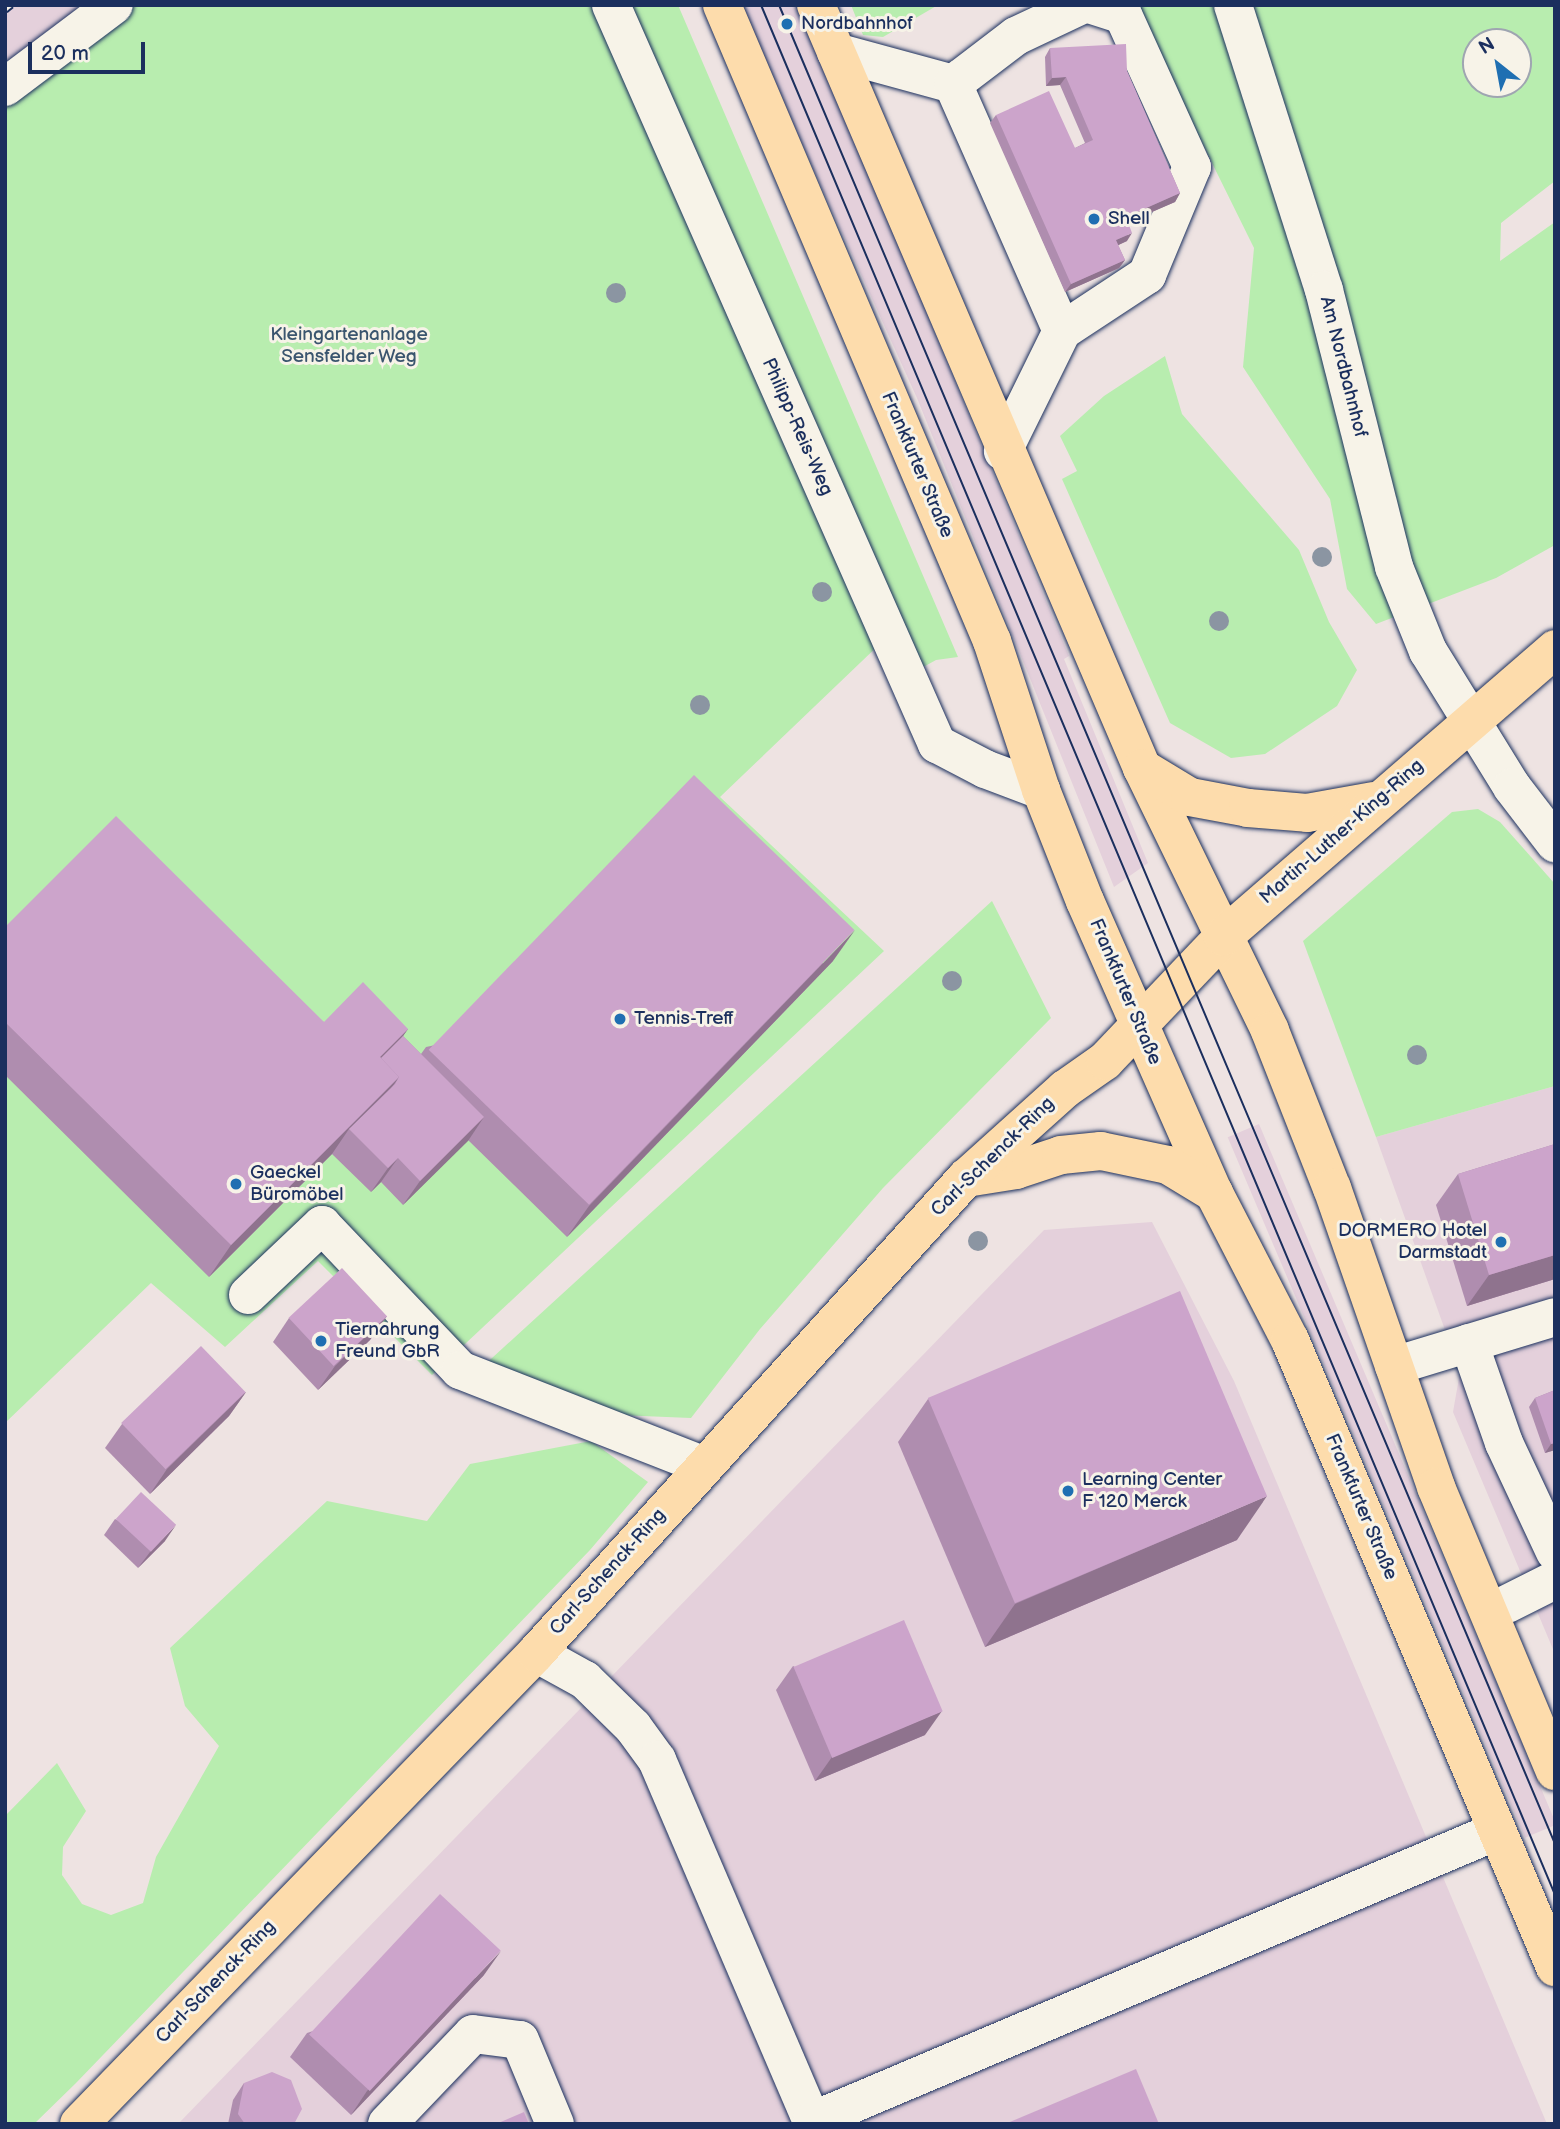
<!DOCTYPE html>
<meta charset="utf-8">
<style>
body{margin:0}
#map{position:relative;width:1560px;height:2129px;overflow:hidden;background:#eee3e2;font-family:"Balsamiq Sans",sans-serif}
div>[style]{position:absolute}
[style*='--x']{left:calc(var(--x)*1px);top:calc(var(--y)*1px);width:calc(var(--w)*1px);rotate:calc(var(--a)*1deg)}
.built>*{inset:0;background:#e4d0db;transform-origin:0 0}
.green>*{inset:0;background:#b8edaf}
.roads{filter:drop-shadow(0 0 2px #1b2f5e) drop-shadow(0 0 2px #1b2f5e)}
.minor>*{height:38px;margin:-19px;padding:0 19px;transform-origin:19px;border-radius:19px;background:#f7f3e8}
.major>*{height:38px;margin:-19px;padding:0 19px;transform-origin:19px;border-radius:19px;background:#fddcac}
.tram>*{height:2px;margin:-1px;padding:0 1px;transform-origin:1px;border-radius:1px;background:#1b2f5e}
.rail>*{height:8px;margin-top:-4px;transform-origin:0;background:repeating-linear-gradient(90deg,#f7f3e8 0 16px,#1b2f5e 0 32px);box-sizing:border-box;border-block:2px solid #1b2f5e}
.trees>*{width:20px;height:20px;margin:-10px;border-radius:50%;background:#8b95a2}
.wall>*{inset:0;background:#af8daf}
.shaded-wall>*{inset:0;background:#8f738e}
.building>*{inset:0;background:#cca4cb;transform-origin:0 0}
.dots>*{width:19px;height:19px;translate:-50% -50%;box-sizing:border-box;border:4px solid #f7f3e8;border-radius:50%}
span{translate:-50% -50%;white-space:nowrap;text-align:center;line-height:1.15;-webkit-text-stroke:6px #f7f3e8;paint-order:stroke}
.poi-label{font-size:19px;color:#1b2f5e}
.left{translate:0 -50%;text-align:left}
.right{translate:-100% -50%;text-align:right}
.park-label{font-size:19px;color:#3a556e}
.street-label{font-size:19px;color:#1b2f5e}
.frame{position:absolute;inset:0;border:7px solid #1b2f5e;pointer-events:none}
.north{position:absolute;left:1462px;top:28px;width:70px;height:70px;box-sizing:border-box;background:#f7f3e8;border:2px solid #9fa5b1;border-radius:50%;rotate:329deg;font-size:19px;font-weight:700;line-height:28px;text-align:center;color:#1b2f5e}
.north::after{content:'';display:block;margin:auto;width:24px;height:32px;background:#1f6fb2;clip-path:polygon(50% 0,100% 100%,50% 72%,0 100%)}
.scale{position:absolute;left:28px;top:42px;width:117px;height:32px;box-sizing:border-box;border:4px solid #1b2f5e;border-top:0;padding-left:9px;font-size:21px;line-height:24px;white-space:nowrap;color:#1b2f5e;-webkit-text-stroke:5px #f7f3e8;paint-order:stroke}
</style>
<div id="map">
<div class="built">
<div style="clip-path:polygon(5px 5px,87px 5px,5px 67px)"></div>
<div style="clip-path:polygon(739px 5px,799px 5px,1069px 656px,1064px 659px,1148px 863px,1114px 887px,917px 398px)"></div>
<div style="clip-path:polygon(1555px 1086px,1555px 1654px,1453px 1412px,1460px 1372px,1376px 1137px)"></div>
<div style="left:1259px;top:1124px;width:761px;height:34px;rotate:67deg"></div>
<div style="clip-path:polygon(1152px 1222px,1234px 1381px,1547px 2124px,178px 2124px,1044px 1230px)"></div>
</div>
<div class="green">
<div style="clip-path:polygon(132px 5px,678px 5px,958px 657px,936px 660px,907px 676px,884px 640px,720px 797px,884px 951px,432px 1375px,318px 1261px,225px 1347px,151px 1283px,5px 1423px,5px 101px)"></div>
<div style="clip-path:polygon(851px 5px,938px 5px,883px 37px,863px 35px)"></div>
<div style="clip-path:polygon(evenodd,1134px 5px,1555px 5px,1555px 181px,1501px 223px,1500px 261px,1555px 222px,1555px 545px,1496px 578px,1376px 624px,1347px 589px,1330px 499px,1243px 367px,1254px 248px,1134px 5px,1476px 42px,1518px 42px,1518px 84px,1476px 84px,1476px 42px)"></div>
<div style="clip-path:polygon(1165px 356px,1182px 414px,1299px 550px,1329px 622px,1357px 670px,1337px 706px,1265px 754px,1231px 758px,1170px 723px,1062px 479px,1077px 471px,1060px 436px,1104px 396px)"></div>
<div style="clip-path:polygon(1478px 809px,1500px 822px,1555px 884px,1555px 1086px,1376px 1137px,1303px 941px,1452px 812px)"></div>
<div style="clip-path:polygon(992px 901px,1051px 1018px,883px 1188px,760px 1329px,691px 1418px,593px 1414px,480px 1369px)"></div>
<div style="clip-path:polygon(591px 1441px,648px 1482px,590px 1550px,76px 2083px,34px 2124px,5px 2124px,5px 1816px,57px 1763px,86px 1811px,63px 1847px,62px 1875px,82px 1904px,111px 1915px,143px 1903px,156px 1857px,219px 1746px,185px 1706px,170px 1648px,327px 1501px,427px 1521px,470px 1464px)"></div>
</div>
<div class="roads">
<div class="minor">
<div style="--x:611;--y:5;--w:808;--a:66.2"></div>
<div style="--x:937;--y:744;--w:54;--a:27.5"></div>
<div style="--x:985;--y:769;--w:60;--a:20.6"></div>
<div style="--x:1233;--y:5;--w:299;--a:72.3"></div>
<div style="--x:1324;--y:290;--w:286;--a:75.8"></div>
<div style="--x:1394;--y:567;--w:91;--a:68"></div>
<div style="--x:1428;--y:651;--w:160;--a:58.3"></div>
<div style="--x:1512;--y:787;--w:71;--a:52.5"></div>
<div style="--x:836;--y:52;--w:121;--a:15.3"></div>
<div style="--x:953;--y:84;--w:270;--a:66.2"></div>
<div style="--x:1062;--y:331;--w:134;--a:116.2"></div>
<div style="--x:953;--y:84;--w:79;--a:-37.3"></div>
<div style="--x:1016;--y:36;--w:73;--a:-25.2"></div>
<div style="--x:5;--y:87;--w:136;--a:-37"></div>
<div style="--x:1062;--y:331;--w:102;--a:-33.4"></div>
<div style="--x:1147;--y:275;--w:117;--a:-67.4"></div>
<div style="--x:1192;--y:167;--w:167;--a:-114.4"></div>
<div style="--x:1123;--y:15;--w:32;--a:-162"></div>
<div style="--x:248;--y:1295;--w:102;--a:-43.4"></div>
<div style="--x:322;--y:1225;--w:200;--a:46.4"></div>
<div style="--x:460;--y:1370;--w:261;--a:21.4"></div>
<div style="--x:1469;--y:1343;--w:106;--a:70.7"></div>
<div style="--x:1504;--y:1443;--w:120;--a:64.9"></div>
<div style="--x:1394;--y:1366;--w:168;--a:-16.9"></div>
<div style="--x:1507;--y:1604;--w:54;--a:-26.6"></div>
<div style="--x:536;--y:1653;--w:56;--a:28.9"></div>
<div style="--x:585;--y:1680;--w:67;--a:44.4"></div>
<div style="--x:633;--y:1727;--w:41;--a:54"></div>
<div style="--x:657;--y:1760;--w:393;--a:66.8"></div>
<div style="--x:812;--y:2121;--w:744;--a:-22.95"></div>
<div style="--x:387;--y:2124;--w:124;--a:-46.3"></div>
<div style="--x:473;--y:2034;--w:47;--a:7.3"></div>
<div style="--x:520;--y:2040;--w:91;--a:67.4"></div>
</div>
<div class="major">
<div style="--x:722;--y:5;--w:691;--a:67"></div>
<div style="--x:992;--y:641;--w:157;--a:71.8"></div>
<div style="--x:1041;--y:790;--w:119;--a:68.4"></div>
<div style="--x:1085;--y:901;--w:319;--a:66.2"></div>
<div style="--x:1214;--y:1193;--w:165;--a:62.7"></div>
<div style="--x:1290;--y:1340;--w:681;--a:67.09"></div>
<div style="--x:816;--y:5;--w:830;--a:66.86"></div>
<div style="--x:1142;--y:768;--w:292;--a:64"></div>
<div style="--x:1270;--y:1031;--w:169;--a:68.5"></div>
<div style="--x:1332;--y:1188;--w:317;--a:70.8"></div>
<div style="--x:1436;--y:1487;--w:308;--a:67.3"></div>
<div style="--x:1142;--y:768;--w:56;--a:31.1"></div>
<div style="--x:1190;--y:797;--w:59;--a:10.7"></div>
<div style="--x:1248;--y:808;--w:59;--a:4.8"></div>
<div style="--x:1307;--y:813;--w:68;--a:-10.2"></div>
<div style="--x:966;--y:1178;--w:51;--a:-9.1"></div>
<div style="--x:1016;--y:1170;--w:47;--a:-18.4"></div>
<div style="--x:1061;--y:1155;--w:40;--a:-5.7"></div>
<div style="--x:1101;--y:1151;--w:68;--a:11.8"></div>
<div style="--x:1168;--y:1165;--w:54;--a:31.3"></div>
<div style="--x:79;--y:2124;--w:656;--a:-45.86"></div>
<div style="--x:536;--y:1653;--w:641;--a:-47.85"></div>
<div style="--x:966;--y:1178;--w:133;--a:-42"></div>
<div style="--x:1065;--y:1089;--w:49;--a:-35"></div>
<div style="--x:1105;--y:1061;--w:171;--a:-46.4"></div>
<div style="--x:1223;--y:937;--w:440;--a:-40.9"></div>
</div>
</div>
<div class="tram">
<div style="--x:761;--y:5;--w:2050;--a:67.21"></div>
<div style="--x:779;--y:5;--w:1996;--a:67.12"></div>
</div>
<div class="rail">
<div style="--x:5;--y:10;--w:8;--a:-40"></div>
</div>
<div class="trees">
<div style="left:616px;top:293px"></div>
<div style="left:1322px;top:557px"></div>
<div style="left:822px;top:592px"></div>
<div style="left:1219px;top:621px"></div>
<div style="left:700px;top:705px"></div>
<div style="left:952px;top:981px"></div>
<div style="left:1417px;top:1055px"></div>
<div style="left:978px;top:1241px"></div>
</div>
<div class="wall">
<div style="clip-path:polygon(1050px 48px,1127px 71px,1180px 193px,1175px 202px,1128px 222px,1127px 241px,1118px 245px,1125px 260px,1119px 268px,1065px 292px,990px 123px,996px 115px,1075px 148px,1085px 143px,1060px 85px,1046px 86px,1045px 57px)"></div>
<div style="clip-path:polygon(5px 927px,324px 1022px,408px 1029px,403px 1036px,421px 1054px,426px 1047px,833px 961px,567px 1237px,468px 1140px,403px 1205px,381px 1182px,371px 1192px,332px 1154px,209px 1277px,5px 1075px)"></div>
<div style="clip-path:polygon(1555px 1144px,1555px 1279px,1467px 1306px,1436px 1205px,1458px 1174px)"></div>
<div style="clip-path:polygon(387px 1316px,370px 1340px,318px 1390px,273px 1342px,289px 1318px)"></div>
<div style="clip-path:polygon(1555px 1390px,1555px 1450px,1545px 1453px,1529px 1407px,1535px 1398px)"></div>
<div style="clip-path:polygon(246px 1392px,229px 1416px,150px 1494px,105px 1448px,122px 1424px)"></div>
<div style="clip-path:polygon(928px 1399px,1237px 1540px,985px 1647px,898px 1442px)"></div>
<div style="clip-path:polygon(115px 1519px,165px 1541px,138px 1568px,104px 1535px)"></div>
<div style="clip-path:polygon(793px 1666px,925px 1735px,815px 1781px,776px 1690px)"></div>
<div style="clip-path:polygon(484px 1975px,351px 2115px,290px 2057px,307px 2033px)"></div>
<div style="clip-path:polygon(244px 2083px,294px 2124px,228px 2124px,233px 2100px)"></div>
</div>
<div class="shaded-wall">
<div style="clip-path:polygon(1066px 77px,1060px 85px,1046px 86px,1052px 78px)"></div>
<div style="clip-path:polygon(1180px 193px,1175px 202px,1120px 226px,1126px 217px)"></div>
<div style="clip-path:polygon(1132px 233px,1127px 241px,1110px 249px,1116px 240px)"></div>
<div style="clip-path:polygon(1125px 260px,1119px 268px,1065px 292px,1071px 284px)"></div>
<div style="clip-path:polygon(855px 930px,833px 961px,567px 1237px,589px 1206px)"></div>
<div style="clip-path:polygon(408px 1029px,386px 1060px,380px 1057px)"></div>
<div style="clip-path:polygon(399px 1077px,378px 1108px,349px 1129px,332px 1154px,209px 1277px,231px 1245px)"></div>
<div style="clip-path:polygon(484px 1117px,468px 1141px,403px 1205px,420px 1181px)"></div>
<div style="clip-path:polygon(398px 1158px,381px 1182px,371px 1192px,388px 1168px)"></div>
<div style="clip-path:polygon(1555px 1255px,1555px 1279px,1467px 1306px,1489px 1275px)"></div>
<div style="clip-path:polygon(387px 1316px,370px 1340px,318px 1390px,335px 1366px)"></div>
<div style="clip-path:polygon(246px 1392px,229px 1416px,150px 1494px,167px 1469px)"></div>
<div style="clip-path:polygon(1555px 1443px,1555px 1450px,1545px 1453px,1551px 1444px)"></div>
<div style="clip-path:polygon(1267px 1496px,1237px 1540px,985px 1647px,1015px 1604px)"></div>
<div style="clip-path:polygon(176px 1525px,165px 1541px,138px 1568px,150px 1552px)"></div>
<div style="clip-path:polygon(942px 1711px,925px 1735px,815px 1781px,832px 1757px)"></div>
<div style="clip-path:polygon(501px 1951px,484px 1975px,351px 2115px,367px 2091px)"></div>
</div>
<div class="building">
<div style="clip-path:polygon(1126px 44px,1127px 71px,1180px 193px,1126px 217px,1132px 233px,1116px 240px,1125px 260px,1071px 284px,996px 115px,1049px 91px,1075px 148px,1093px 140px,1066px 77px,1052px 78px,1050px 48px)"></div>
<div style="left:694px;top:775px;width:223px;height:382px;rotate:44deg"></div>
<div style="clip-path:polygon(116px 816px,324px 1022px,363px 982px,408px 1029px,380px 1057px,399px 1077px,231px 1245px,5px 1022px,5px 927px)"></div>
<div style="clip-path:polygon(403px 1036px,484px 1117px,420px 1181px,398px 1158px,388px 1168px,349px 1129px,395px 1084px,399px 1077px,381px 1058px)"></div>
<div style="clip-path:polygon(1555px 1144px,1555px 1255px,1489px 1275px,1458px 1174px)"></div>
<div style="left:342px;top:1268px;width:66px;height:73px;rotate:47deg"></div>
<div style="left:1180px;top:1291px;width:223px;height:274px;rotate:67deg"></div>
<div style="left:201px;top:1346px;width:64px;height:111px;rotate:46deg"></div>
<div style="clip-path:polygon(1555px 1390px,1555px 1443px,1551px 1444px,1535px 1398px)"></div>
<div style="left:141px;top:1492px;width:48px;height:37px;rotate:43deg"></div>
<div style="left:904px;top:1620px;width:99px;height:120px;rotate:67deg"></div>
<div style="left:440px;top:1894px;width:83px;height:192px;rotate:43deg"></div>
<div style="clip-path:polygon(1136px 2069px,1159px 2124px,1005px 2124px)"></div>
<div style="clip-path:polygon(272px 2072px,291px 2080px,302px 2109px,294px 2124px,245px 2124px,238px 2114px,244px 2083px)"></div>
<div style="clip-path:polygon(524px 2112px,529px 2124px,496px 2124px)"></div>
</div>
<div class="dots">
<div style="left:787px;top:24px;background:#1f6fb2"></div>
<div style="left:1094px;top:219px;background:#1f6fb2"></div>
<div style="left:620px;top:1019px;background:#1f6fb2"></div>
<div style="left:236px;top:1184px;background:#1f6fb2"></div>
<div style="left:1501px;top:1242px;background:#1f6fb2"></div>
<div style="left:321px;top:1341px;background:#1f6fb2"></div>
<div style="left:1068px;top:1491px;background:#1f6fb2"></div>
</div>
<div class="poi-label">
<span class="left" style="left:801px;top:24px">Nordbahnhof</span>
<span class="left" style="left:1108px;top:219px">Shell</span>
<span class="left" style="left:634px;top:1019px">Tennis-Treff</span>
<span class="left" style="left:250px;top:1184px">Gaeckel<br>Büromöbel</span>
<span class="right" style="left:1487px;top:1242px">DORMERO Hotel<br>Darmstadt</span>
<span class="left" style="left:335px;top:1341px">Tiernahrung<br>Freund GbR</span>
<span class="left" style="left:1082px;top:1491px">Learning Center<br>F 120 Merck</span>
</div>
<div class="park-label">
<span style="left:349px;top:346px">Kleingartenanlage<br>Sensfelder Weg</span>
</div>
<div class="street-label">
<span style="left:1343px;top:367px;rotate:76deg">Am Nordbahnhof</span>
<span style="left:797px;top:427px;rotate:66deg">Philipp-Reis-Weg</span>
<span style="left:917px;top:465px;rotate:67deg">Frankfurter Straße</span>
<span style="left:1342px;top:832px;rotate:-41deg">Martin-Luther-King-Ring</span>
<span style="left:1125px;top:992px;rotate:67deg">Frankfurter Straße</span>
<span style="left:993px;top:1157px;rotate:-44deg">Carl-Schenck-Ring</span>
<span style="left:1361px;top:1507px;rotate:67deg">Frankfurter Straße</span>
<span style="left:608px;top:1572px;rotate:-48deg">Carl-Schenck-Ring</span>
<span style="left:216px;top:1982px;rotate:-46deg">Carl-Schenck-Ring</span>
</div>
<div class="frame"></div>
<div class="north">N</div>
<div class="scale">20 m</div>
</div>
